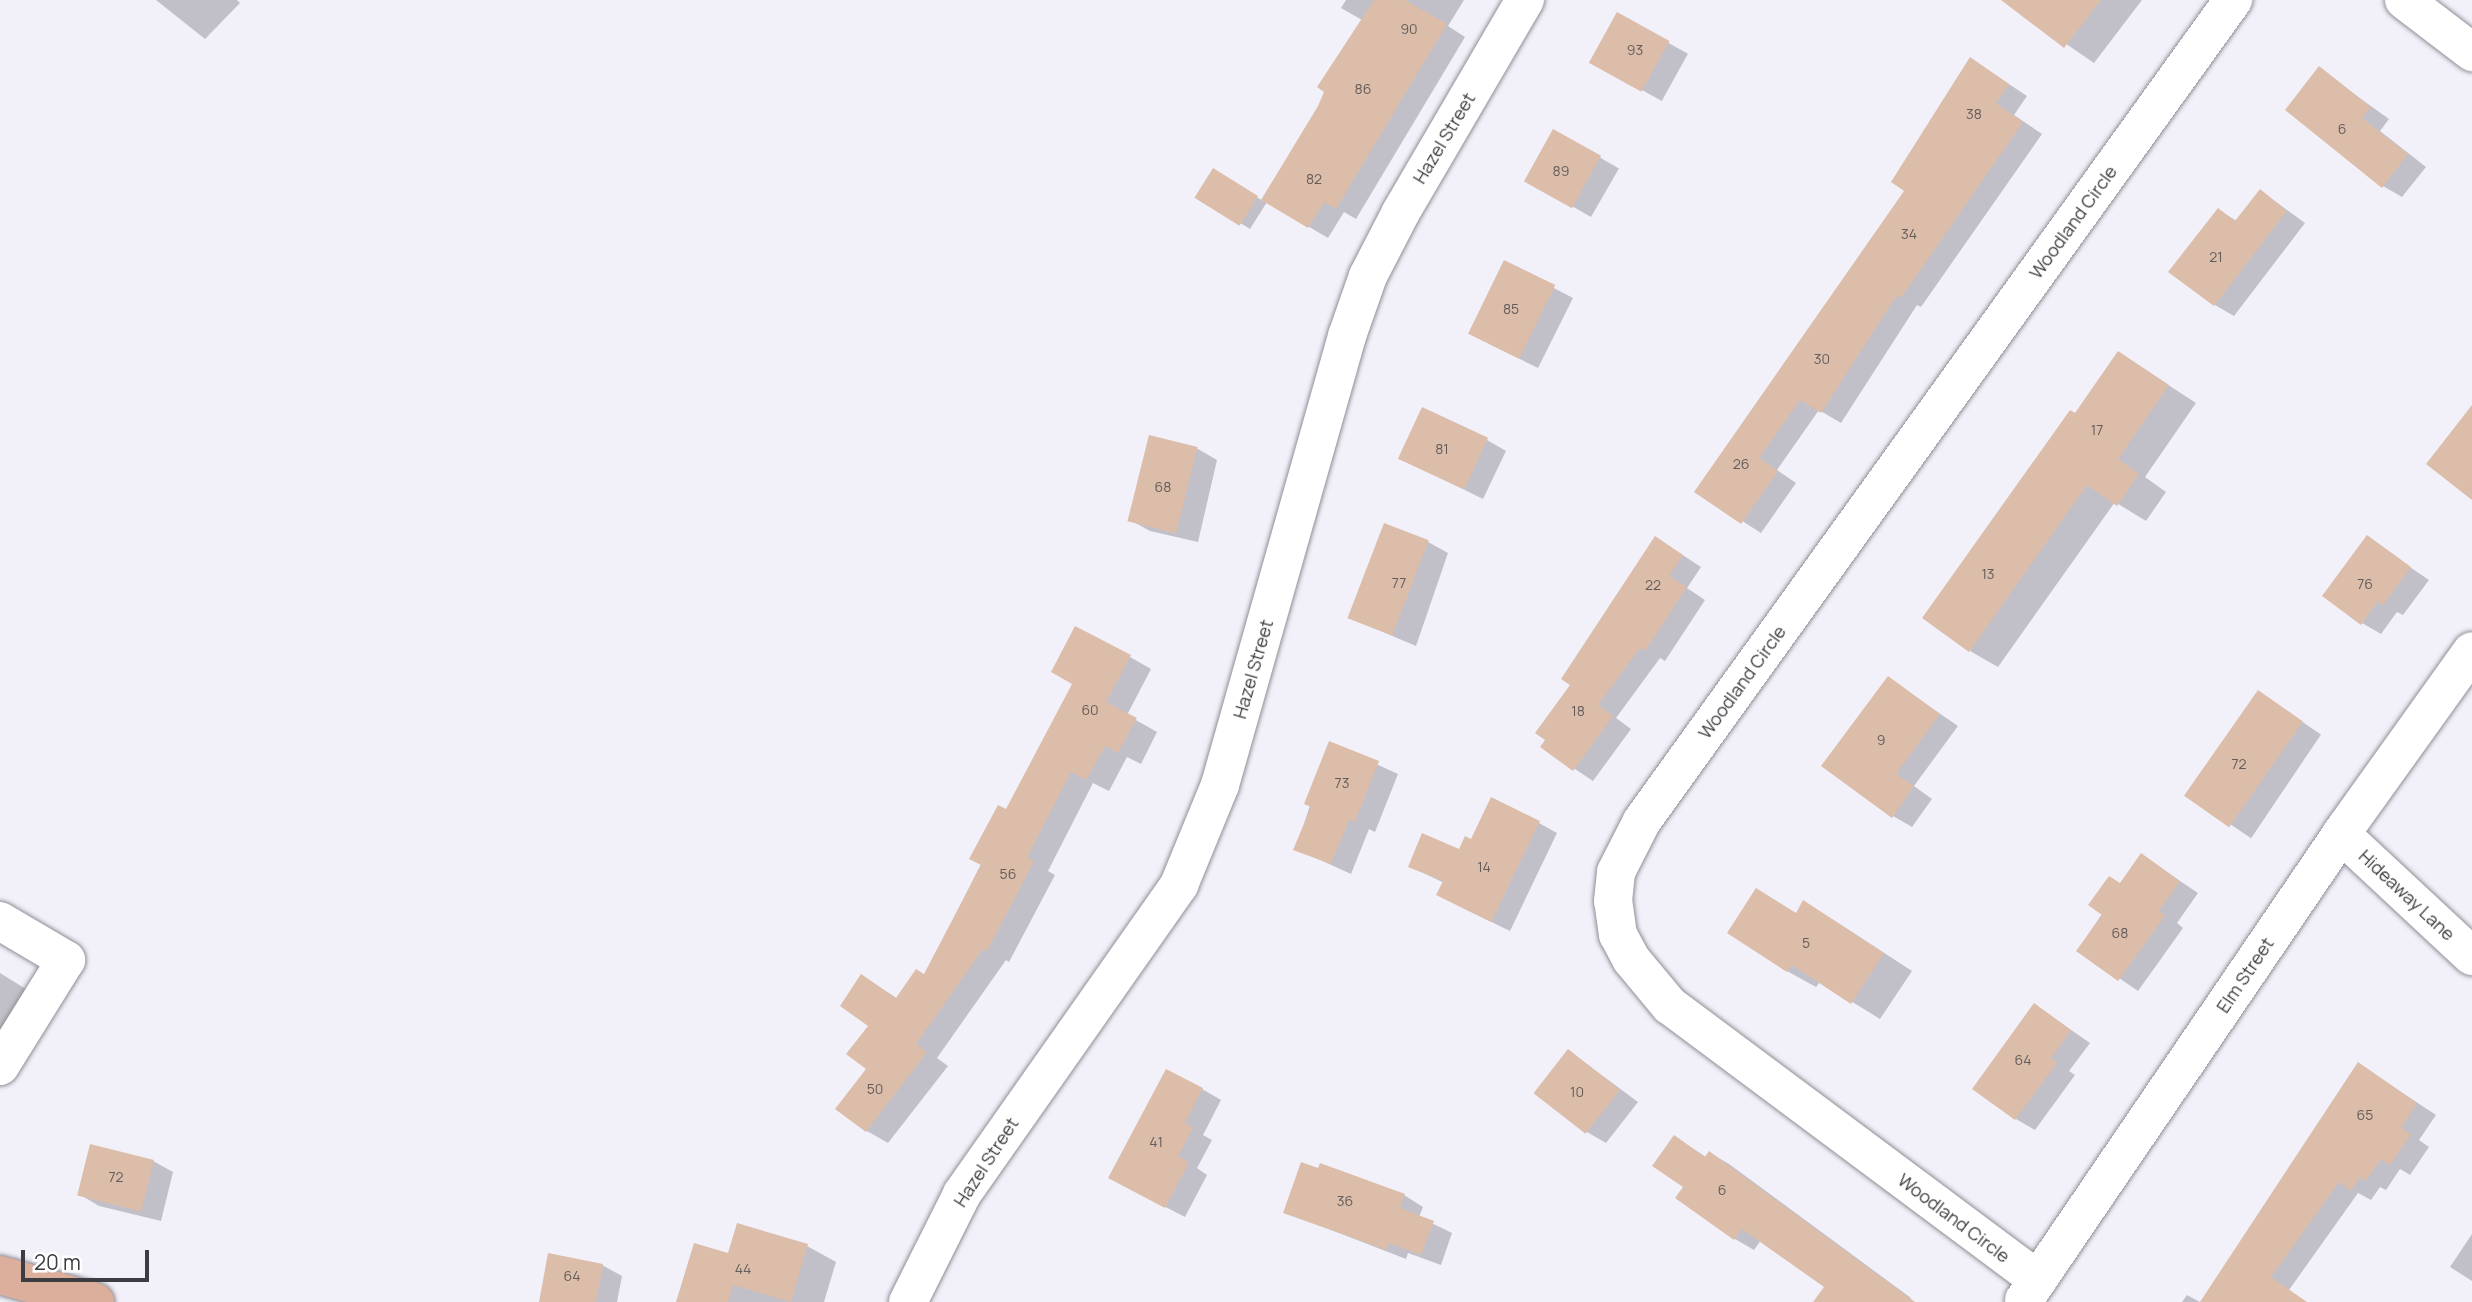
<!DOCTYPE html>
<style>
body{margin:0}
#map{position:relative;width:2472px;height:1302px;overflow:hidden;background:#f2f1fa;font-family:Manrope,sans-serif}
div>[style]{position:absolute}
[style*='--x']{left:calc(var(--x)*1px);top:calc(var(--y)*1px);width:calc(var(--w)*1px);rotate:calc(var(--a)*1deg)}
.shadow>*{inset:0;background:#0003;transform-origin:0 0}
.building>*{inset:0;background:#dbbdaa;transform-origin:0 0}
.roads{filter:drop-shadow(0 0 2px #8f8e96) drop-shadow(0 0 2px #8f8e96)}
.minor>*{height:38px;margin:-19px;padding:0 19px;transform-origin:19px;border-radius:19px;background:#fff}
.major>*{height:38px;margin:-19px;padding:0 19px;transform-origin:19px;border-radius:19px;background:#dcaf9d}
span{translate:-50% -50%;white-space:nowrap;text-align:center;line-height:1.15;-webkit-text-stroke:5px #fff;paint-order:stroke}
.number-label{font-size:14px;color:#645c5a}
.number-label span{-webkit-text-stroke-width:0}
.street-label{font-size:18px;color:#3d3c40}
.scale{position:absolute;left:21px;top:1250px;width:128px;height:32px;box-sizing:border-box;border:4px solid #3d3c40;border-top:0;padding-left:9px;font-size:21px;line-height:24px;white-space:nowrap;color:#3d3c40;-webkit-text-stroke:5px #fff;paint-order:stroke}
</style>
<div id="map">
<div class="shadow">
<div style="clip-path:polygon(156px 0,237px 0,240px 3px,205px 39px)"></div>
<div style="clip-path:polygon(1346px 0,1464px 0,1448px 26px,1465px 37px,1356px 219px,1344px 212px,1328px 238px,1267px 202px,1250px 229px,1197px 196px,1214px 170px,1263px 201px,1320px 107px,1362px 20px,1341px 8px)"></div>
<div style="clip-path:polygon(2026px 0,2142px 0,2094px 63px,2018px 11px)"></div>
<div style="left:1618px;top:15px;width:80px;height:54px;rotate:29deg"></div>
<div style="clip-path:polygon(1971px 59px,2027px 96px,2014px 115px,2042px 134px,1921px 307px,1917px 305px,1841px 423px,1819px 410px,1777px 470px,1796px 483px,1761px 533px,1697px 492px,1906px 191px)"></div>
<div style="clip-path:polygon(2319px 69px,2389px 119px,2380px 131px,2426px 167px,2402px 197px,2383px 186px)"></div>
<div style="left:1554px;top:131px;width:75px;height:56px;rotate:30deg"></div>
<div style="clip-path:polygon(2261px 191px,2305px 223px,2234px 316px,2215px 305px,2218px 210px,2237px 221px)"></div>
<div style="clip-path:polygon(1504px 262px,1573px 298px,1538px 368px,1489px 344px)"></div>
<div style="clip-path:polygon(2119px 353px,2196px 403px,2145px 477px,2166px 492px,2146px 521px,2115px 502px,1998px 667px,1970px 651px)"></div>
<div style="clip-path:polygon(1150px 438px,1198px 449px,1217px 460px,1198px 542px,1150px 531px,1130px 520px)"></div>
<div style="clip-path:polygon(1487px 440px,1506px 451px,1483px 499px,1400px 458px)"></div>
<div style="clip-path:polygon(2367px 538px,2429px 580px,2403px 615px,2397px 612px,2381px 634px,2362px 623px)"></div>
<div style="clip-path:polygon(1428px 542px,1448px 553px,1416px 646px,1350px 618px)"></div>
<div style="clip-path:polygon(1675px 550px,1701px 567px,1687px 588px,1705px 600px,1665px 661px,1660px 658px,1616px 718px,1631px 729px,1593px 781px,1542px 747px,1572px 685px)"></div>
<div style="clip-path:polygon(1130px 657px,1151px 669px,1127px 715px,1157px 732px,1141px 764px,1127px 757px,1109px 791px,1093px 783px,1048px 871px,1055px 875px,1009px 962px,1006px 960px,937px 1058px,948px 1066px,888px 1143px,867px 1131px,871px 1026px,862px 976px,898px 999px,925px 976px,1007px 812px)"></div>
<div style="clip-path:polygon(1888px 678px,1958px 726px,1914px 786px,1932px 799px,1912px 827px,1893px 816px)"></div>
<div style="left:2258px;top:692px;width:76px;height:125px;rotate:34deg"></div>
<div style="clip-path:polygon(1330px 743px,1398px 774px,1375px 832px,1369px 829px,1351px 874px,1296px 849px)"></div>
<div style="clip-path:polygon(1539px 823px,1557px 833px,1510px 931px,1457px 905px,1444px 883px,1410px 866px,1460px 851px,1472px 841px)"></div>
<div style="clip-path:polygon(2141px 855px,2198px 893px,2177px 923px,2183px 928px,2138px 991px,2078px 950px)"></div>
<div style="clip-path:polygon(1757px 890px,1797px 914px,1832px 919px,1912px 971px,1880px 1019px,1820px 982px,1816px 987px,1787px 971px)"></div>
<div style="clip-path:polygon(0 973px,55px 1007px,0 1056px)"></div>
<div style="clip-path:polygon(2035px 1005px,2090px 1043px,2069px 1071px,2075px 1075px,2035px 1130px,2016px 1119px)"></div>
<div style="clip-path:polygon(1569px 1051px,1638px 1102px,1606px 1143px,1587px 1132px)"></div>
<div style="clip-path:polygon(2377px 1076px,2436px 1115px,2419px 1140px,2429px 1147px,2410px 1175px,2400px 1169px,2386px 1190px,2380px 1187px,2371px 1200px,2358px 1193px,2289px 1290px,2295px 1302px,2202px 1302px)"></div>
<div style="clip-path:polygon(1202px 1089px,1221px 1100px,1203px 1135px,1212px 1140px,1197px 1168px,1207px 1175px,1185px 1217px,1129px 1188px)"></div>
<div style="clip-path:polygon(1675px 1137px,1706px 1157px,1710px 1153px,1729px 1164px,1911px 1298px,1908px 1302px,1815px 1302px,1827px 1287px,1761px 1240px,1754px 1250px,1735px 1239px,1685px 1187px)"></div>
<div style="clip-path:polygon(153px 1161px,173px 1172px,161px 1221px,99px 1206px,79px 1194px)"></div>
<div style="clip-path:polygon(1404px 1195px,1423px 1207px,1419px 1217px,1452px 1233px,1441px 1265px,1408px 1253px,1406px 1259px,1285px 1212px)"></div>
<div style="clip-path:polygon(2472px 1234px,2472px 1281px,2450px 1267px)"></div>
<div style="clip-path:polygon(807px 1246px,836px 1262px,824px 1302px,678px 1302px,729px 1256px)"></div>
<div style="clip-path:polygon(602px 1265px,622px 1276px,617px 1302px,541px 1302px)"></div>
<div style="clip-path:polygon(2187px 1295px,2200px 1302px,2182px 1302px)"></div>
</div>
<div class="building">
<div style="clip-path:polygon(1374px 0,1405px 0,1447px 24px,1336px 209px,1324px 202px,1308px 228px,1261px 200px,1318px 106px,1324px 92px,1317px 87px)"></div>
<div style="clip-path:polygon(2001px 0,2101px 0,2064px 48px)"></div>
<div style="left:1617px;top:12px;width:60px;height:58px;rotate:29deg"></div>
<div style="clip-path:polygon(1970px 57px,2009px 84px,1996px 103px,2023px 122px,1901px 298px,1897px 295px,1821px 413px,1800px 400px,1759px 458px,1778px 471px,1741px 524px,1694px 492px,1904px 191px,1891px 182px)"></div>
<div style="clip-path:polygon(2319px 66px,2371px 107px,2362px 118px,2408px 154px,2382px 188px,2285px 110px)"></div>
<div style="left:1553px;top:129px;width:55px;height:60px;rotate:29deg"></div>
<div style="left:1213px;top:168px;width:53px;height:35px;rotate:32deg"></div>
<div style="clip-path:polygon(2260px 189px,2287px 211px,2214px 306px,2168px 272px,2218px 208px,2235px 221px)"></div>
<div style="left:1504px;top:260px;width:57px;height:82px;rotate:26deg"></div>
<div style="clip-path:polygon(2118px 351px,2169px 385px,2118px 459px,2139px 474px,2117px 506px,2087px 485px,1969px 652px,1922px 618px,2070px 410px,2075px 413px)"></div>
<div style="clip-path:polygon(2472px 405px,2472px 500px,2426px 464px)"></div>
<div style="left:1422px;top:407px;width:73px;height:57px;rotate:25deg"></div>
<div style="left:1149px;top:435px;width:50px;height:89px;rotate:14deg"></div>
<div style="left:1384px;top:523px;width:48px;height:102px;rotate:21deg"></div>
<div style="clip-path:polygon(2367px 535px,2411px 567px,2383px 605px,2377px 602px,2361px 625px,2322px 596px)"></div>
<div style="clip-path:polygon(1655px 536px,1683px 555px,1669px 576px,1687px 587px,1645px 651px,1640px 648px,1598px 705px,1613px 716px,1573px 771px,1540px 747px,1545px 740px,1535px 733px,1570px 685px,1561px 679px)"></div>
<div style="clip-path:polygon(1075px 626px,1131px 655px,1106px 702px,1137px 718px,1118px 753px,1105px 746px,1086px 780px,1071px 772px,1027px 857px,1034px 861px,987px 951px,983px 949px,916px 1044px,927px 1052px,866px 1132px,835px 1109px,866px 1069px,846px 1054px,868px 1026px,840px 1006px,861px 974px,896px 998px,916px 969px,924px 974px,981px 865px,969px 859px,998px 805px,1006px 809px,1072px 684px,1051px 672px)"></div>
<div style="clip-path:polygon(1888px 676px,1940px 714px,1896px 774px,1914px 786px,1892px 818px,1821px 766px)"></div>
<div style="left:2258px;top:690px;width:55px;height:129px;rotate:35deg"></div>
<div style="clip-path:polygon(1329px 741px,1379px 761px,1355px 822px,1349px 820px,1331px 864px,1293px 850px,1311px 807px,1304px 804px)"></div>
<div style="clip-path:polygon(1491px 797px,1540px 821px,1491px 922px,1436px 895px,1443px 881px,1408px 867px,1422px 833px,1459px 849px,1465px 836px,1471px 839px)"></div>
<div style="clip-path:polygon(2141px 853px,2180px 881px,2159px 911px,2165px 916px,2118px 981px,2076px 951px,2102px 915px,2088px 905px,2109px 876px,2120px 883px)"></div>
<div style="clip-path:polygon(1756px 888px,1796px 913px,1803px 900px,1884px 953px,1851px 1004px,1792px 965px,1787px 972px,1727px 933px)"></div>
<div style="clip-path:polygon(2034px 1003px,2071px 1030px,2051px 1058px,2057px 1063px,2015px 1120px,1972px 1089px)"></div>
<div style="left:1568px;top:1049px;width:66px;height:56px;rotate:38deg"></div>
<div style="clip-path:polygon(2358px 1062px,2417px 1103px,2401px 1128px,2411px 1134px,2390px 1165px,2381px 1159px,2366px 1181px,2360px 1177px,2351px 1191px,2339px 1182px,2271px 1277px,2307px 1302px,2200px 1302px)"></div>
<div style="clip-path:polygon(1166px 1069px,1203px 1088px,1185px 1123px,1193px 1128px,1178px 1156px,1189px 1162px,1165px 1208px,1108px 1178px)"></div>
<div style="clip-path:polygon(1674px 1135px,1705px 1157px,1709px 1151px,1915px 1302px,1813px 1302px,1824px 1287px,1742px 1229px,1734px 1240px,1675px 1198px,1683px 1187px,1652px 1166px)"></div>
<div style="left:90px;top:1144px;width:66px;height:53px;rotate:14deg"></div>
<div style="clip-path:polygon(1301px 1162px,1318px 1168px,1320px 1163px,1405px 1194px,1400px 1208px,1434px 1221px,1421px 1255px,1389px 1243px,1387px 1250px,1283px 1213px)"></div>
<div style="clip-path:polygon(737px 1223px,808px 1244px,791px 1302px,733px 1285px,728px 1302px,676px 1302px,694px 1243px,728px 1253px)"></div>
<div style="clip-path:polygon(548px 1253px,603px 1264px,596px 1302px,539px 1302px)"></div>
</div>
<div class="roads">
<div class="minor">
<div style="--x:2404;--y:0;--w:86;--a:37.4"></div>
<div style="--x:2341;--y:834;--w:179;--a:43"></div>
<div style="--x:0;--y:921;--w:77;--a:30.6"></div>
<div style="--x:66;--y:960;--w:125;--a:121.9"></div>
<div style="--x:2038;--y:1280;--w:459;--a:-143.3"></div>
<div style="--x:1670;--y:1006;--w:61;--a:-129.7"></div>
<div style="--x:1631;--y:959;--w:27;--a:-118"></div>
<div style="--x:1618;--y:935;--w:34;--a:-98"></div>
<div style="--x:1613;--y:901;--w:29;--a:-84"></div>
<div style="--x:1616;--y:872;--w:57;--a:-63"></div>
<div style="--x:1642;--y:821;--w:1012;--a:-54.25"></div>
<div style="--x:2024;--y:1300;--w:572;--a:-55.75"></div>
<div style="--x:2346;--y:827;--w:216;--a:-54.4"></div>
<div style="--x:908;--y:1302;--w:121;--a:-63.4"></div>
<div style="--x:962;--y:1194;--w:378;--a:-54.9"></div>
<div style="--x:1179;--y:885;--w:108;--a:-67.7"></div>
<div style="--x:1220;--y:785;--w:467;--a:-74.2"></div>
<div style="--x:1347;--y:336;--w:64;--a:-70.7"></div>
<div style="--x:1368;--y:276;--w:72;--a:-62.7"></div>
<div style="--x:1401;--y:212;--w:246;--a:-59.7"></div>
</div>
<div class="major">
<div style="--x:0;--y:1275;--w:99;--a:15.9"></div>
</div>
</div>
<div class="number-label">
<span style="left:1409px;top:29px">90</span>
<span style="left:1635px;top:50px">93</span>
<span style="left:1363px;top:89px">86</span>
<span style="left:1974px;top:114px">38</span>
<span style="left:2342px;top:129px">6</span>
<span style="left:1561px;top:171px">89</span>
<span style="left:1314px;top:179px">82</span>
<span style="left:1909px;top:234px">34</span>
<span style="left:2216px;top:257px">21</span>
<span style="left:1511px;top:309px">85</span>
<span style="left:1822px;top:359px">30</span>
<span style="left:2097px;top:430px">17</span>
<span style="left:1442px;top:449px">81</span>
<span style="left:1741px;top:464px">26</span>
<span style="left:1163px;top:487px">68</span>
<span style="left:1988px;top:574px">13</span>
<span style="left:1399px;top:583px">77</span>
<span style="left:2365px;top:584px">76</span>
<span style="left:1653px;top:585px">22</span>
<span style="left:1090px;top:710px">60</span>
<span style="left:1578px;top:711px">18</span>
<span style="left:1881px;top:740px">9</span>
<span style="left:2239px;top:764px">72</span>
<span style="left:1342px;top:783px">73</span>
<span style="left:1484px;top:867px">14</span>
<span style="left:1008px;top:874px">56</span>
<span style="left:2120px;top:933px">68</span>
<span style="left:1806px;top:943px">5</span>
<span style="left:2023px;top:1060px">64</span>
<span style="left:875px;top:1089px">50</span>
<span style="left:1577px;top:1092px">10</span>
<span style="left:2365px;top:1115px">65</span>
<span style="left:1156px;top:1142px">41</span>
<span style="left:116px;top:1177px">72</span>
<span style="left:1722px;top:1190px">6</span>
<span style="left:1345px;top:1201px">36</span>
<span style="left:743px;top:1269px">44</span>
<span style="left:572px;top:1276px">64</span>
</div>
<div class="street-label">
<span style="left:1444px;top:138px;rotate:-59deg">Hazel Street</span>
<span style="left:2073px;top:222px;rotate:-54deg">Woodland Circle</span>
<span style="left:1253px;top:669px;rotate:-74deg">Hazel Street</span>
<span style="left:1742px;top:682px;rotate:-54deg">Woodland Circle</span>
<span style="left:2407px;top:895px;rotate:43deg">Hideaway Lane</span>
<span style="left:2245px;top:975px;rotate:-56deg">Elm Street</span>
<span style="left:986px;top:1162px;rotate:-57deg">Hazel Street</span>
<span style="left:1954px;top:1218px;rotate:37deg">Woodland Circle</span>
</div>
<div class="scale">20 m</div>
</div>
